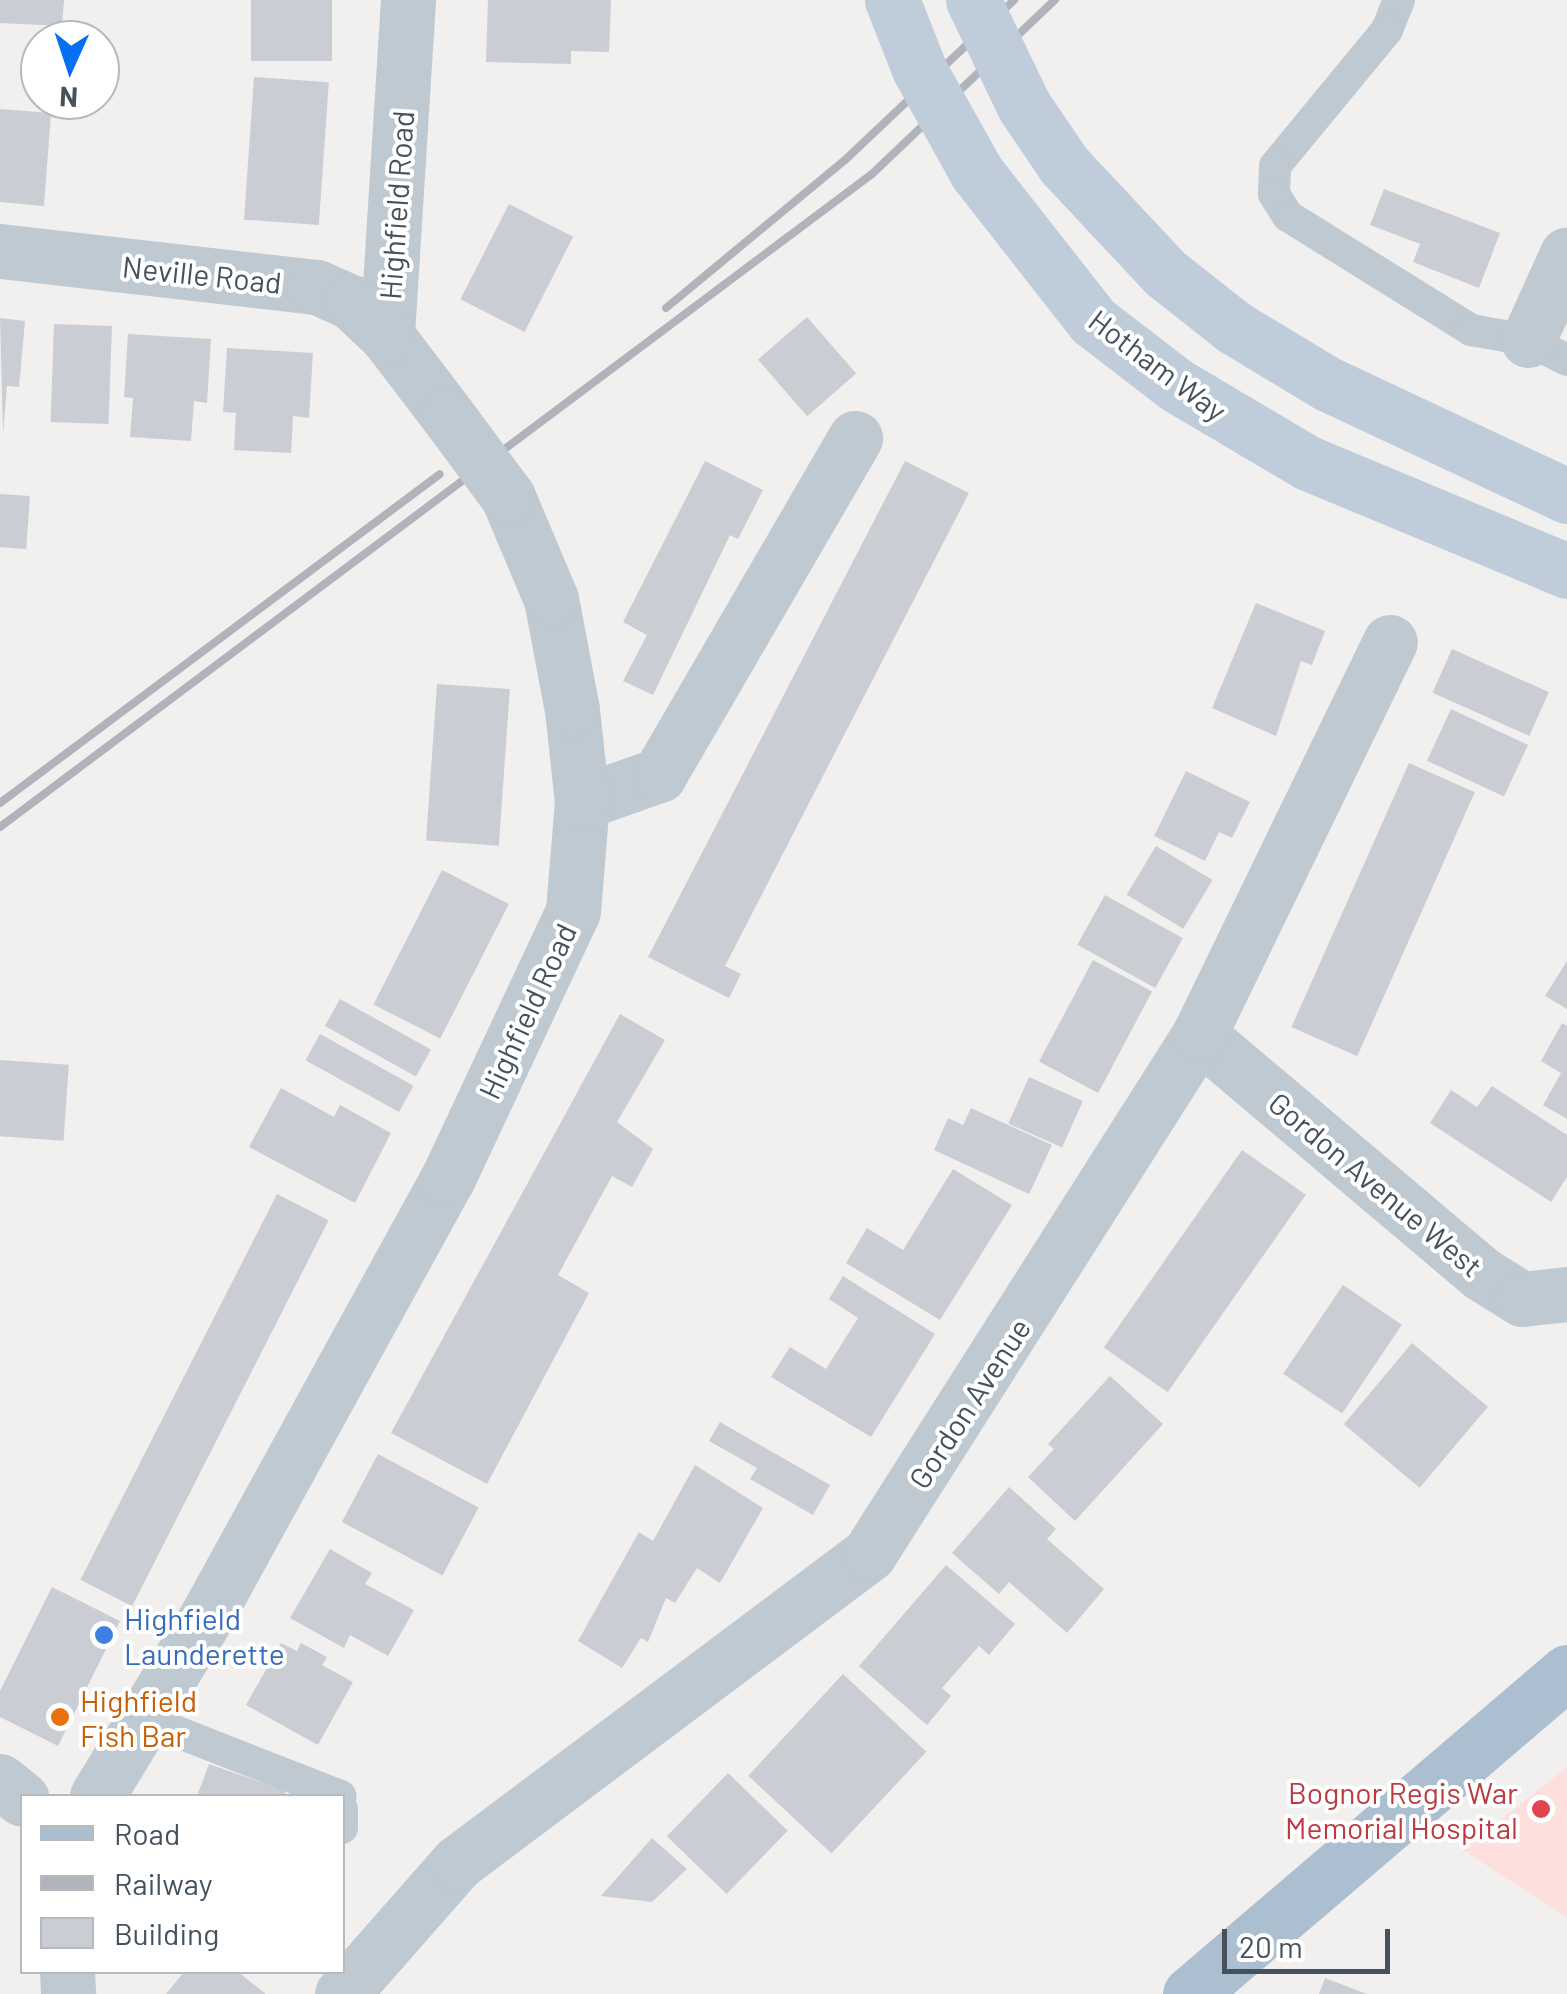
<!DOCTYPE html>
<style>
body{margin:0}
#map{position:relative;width:1567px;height:1994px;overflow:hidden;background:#f2efef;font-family:Barlow,sans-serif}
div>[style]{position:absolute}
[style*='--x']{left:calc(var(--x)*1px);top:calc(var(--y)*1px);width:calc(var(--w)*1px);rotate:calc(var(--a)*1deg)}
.medical>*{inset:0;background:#fddfdd}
.building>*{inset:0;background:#caced4;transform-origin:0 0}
.lane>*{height:32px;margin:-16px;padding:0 16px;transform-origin:16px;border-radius:16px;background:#bec9d2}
.street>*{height:55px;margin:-27.5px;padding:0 27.5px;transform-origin:27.5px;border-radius:27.5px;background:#bec9d2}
.primary>*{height:55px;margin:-27.5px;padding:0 27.5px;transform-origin:27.5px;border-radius:27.5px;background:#acbfd1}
.rail>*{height:8px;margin:-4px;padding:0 4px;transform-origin:4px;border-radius:4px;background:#b0b4ba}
.street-bridge>*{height:55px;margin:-27.5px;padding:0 27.5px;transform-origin:27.5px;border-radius:27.5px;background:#bec9d2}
.secondary-bridge>*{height:55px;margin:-27.5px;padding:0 27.5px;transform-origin:27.5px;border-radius:27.5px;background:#bfccda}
.dots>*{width:28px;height:28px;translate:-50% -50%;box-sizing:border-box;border:5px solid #fff;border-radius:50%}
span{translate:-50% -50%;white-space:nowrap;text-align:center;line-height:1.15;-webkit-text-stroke:8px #fff;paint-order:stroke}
.street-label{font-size:30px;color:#45525e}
.shop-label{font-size:30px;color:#366cbe}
.left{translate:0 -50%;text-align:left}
.food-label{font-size:30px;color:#c56008}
.health-label{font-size:30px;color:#be3a42}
.right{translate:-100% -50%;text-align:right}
.legend{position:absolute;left:20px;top:1794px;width:325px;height:180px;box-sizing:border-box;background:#fff;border:2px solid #b5babf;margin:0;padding:12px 18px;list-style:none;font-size:30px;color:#45525e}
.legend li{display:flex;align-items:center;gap:20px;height:50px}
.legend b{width:50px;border:2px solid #b5babf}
.north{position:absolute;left:20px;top:20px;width:100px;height:100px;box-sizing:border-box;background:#fff;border:2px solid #b5babf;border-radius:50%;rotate:183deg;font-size:28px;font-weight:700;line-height:40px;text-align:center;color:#45525e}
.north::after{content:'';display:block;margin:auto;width:35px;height:45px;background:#066ff4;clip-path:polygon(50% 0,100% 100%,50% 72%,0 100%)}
.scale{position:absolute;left:1222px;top:1929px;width:168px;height:45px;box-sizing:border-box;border:5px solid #45525e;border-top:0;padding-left:12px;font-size:30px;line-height:35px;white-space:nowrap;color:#45525e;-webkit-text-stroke:8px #fff;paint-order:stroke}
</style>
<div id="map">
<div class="medical">
<div style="clip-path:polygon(1567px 1767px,1567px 1918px,1463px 1850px)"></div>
</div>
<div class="building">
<div style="clip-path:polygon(0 0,64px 0,62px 26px,0 23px)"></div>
<div style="left:251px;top:0;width:81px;height:61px"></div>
<div style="clip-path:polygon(488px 0,611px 0,609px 52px,571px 51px,571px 64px,486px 62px)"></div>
<div style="left:254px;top:77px;width:75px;height:143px;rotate:4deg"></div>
<div style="clip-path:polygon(0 109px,51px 113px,44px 206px,0 202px)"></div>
<div style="clip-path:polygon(1384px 189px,1500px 233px,1479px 288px,1413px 262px,1420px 244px,1370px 225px)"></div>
<div style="left:509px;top:204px;width:72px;height:107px;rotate:27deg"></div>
<div style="left:807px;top:317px;width:75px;height:65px;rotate:49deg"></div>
<div style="clip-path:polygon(0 318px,25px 321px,19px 387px,7px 386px,3px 434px)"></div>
<div style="left:54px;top:324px;width:58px;height:98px;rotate:2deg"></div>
<div style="clip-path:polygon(128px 334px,211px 339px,207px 403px,194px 401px,191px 441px,130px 437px,133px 398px,124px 397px)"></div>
<div style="clip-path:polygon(227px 348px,313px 353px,309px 418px,293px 416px,291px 453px,234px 450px,236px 413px,223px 412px)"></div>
<div style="clip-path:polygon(705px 461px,763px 490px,738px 539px,730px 535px,653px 695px,623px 681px,647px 635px,623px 622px)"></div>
<div style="clip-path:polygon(905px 461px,969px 493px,725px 966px,741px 974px,729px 998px,648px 957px)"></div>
<div style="left:0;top:494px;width:30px;height:53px;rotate:4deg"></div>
<div style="clip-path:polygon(1256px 603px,1325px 631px,1312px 665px,1301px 661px,1276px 736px,1212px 708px)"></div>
<div style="left:1452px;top:649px;width:106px;height:48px;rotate:24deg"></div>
<div style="left:437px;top:684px;width:73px;height:157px;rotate:4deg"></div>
<div style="left:1451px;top:709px;width:85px;height:57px;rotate:25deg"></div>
<div style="left:1409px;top:763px;width:72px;height:289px;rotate:24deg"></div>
<div style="clip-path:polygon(1186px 771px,1250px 802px,1232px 838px,1219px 832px,1205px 861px,1154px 836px)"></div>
<div style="left:1156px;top:846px;width:66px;height:57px;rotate:31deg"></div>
<div style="left:442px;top:870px;width:75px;height:151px;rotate:27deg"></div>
<div style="left:1105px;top:895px;width:89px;height:57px;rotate:29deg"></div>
<div style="left:1093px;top:960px;width:67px;height:115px;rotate:28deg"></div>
<div style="clip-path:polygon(1567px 961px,1567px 1009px,1545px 996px)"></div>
<div style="left:340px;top:999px;width:104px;height:31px;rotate:29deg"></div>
<div style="clip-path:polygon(620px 1014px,665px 1040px,617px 1122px,653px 1149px,632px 1187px,612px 1176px,558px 1275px,589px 1293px,487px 1484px,391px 1433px)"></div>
<div style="clip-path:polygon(1562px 1023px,1567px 1026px,1567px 1119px,1543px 1105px,1561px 1073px,1541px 1061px)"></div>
<div style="left:320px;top:1034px;width:107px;height:30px;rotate:29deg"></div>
<div style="left:0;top:1060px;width:69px;height:76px;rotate:4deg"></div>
<div style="left:1029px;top:1077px;width:59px;height:51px;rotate:24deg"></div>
<div style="clip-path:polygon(1492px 1086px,1567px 1135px,1567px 1177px,1551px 1202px,1430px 1123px,1451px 1090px,1477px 1107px)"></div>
<div style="clip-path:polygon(281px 1088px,334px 1117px,340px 1105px,391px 1133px,355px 1203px,249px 1147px)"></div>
<div style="clip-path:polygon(971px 1108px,1052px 1145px,1029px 1194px,934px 1150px,948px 1118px,963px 1125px)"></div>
<div style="left:1242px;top:1150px;width:78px;height:241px;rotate:35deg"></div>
<div style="clip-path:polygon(953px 1169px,1012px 1205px,940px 1320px,846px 1263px,867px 1228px,903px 1250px)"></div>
<div style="left:277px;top:1194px;width:58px;height:433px;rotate:27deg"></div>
<div style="clip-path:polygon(843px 1276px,935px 1334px,871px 1437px,771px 1377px,790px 1347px,826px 1369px,858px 1318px,829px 1299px)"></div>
<div style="left:1343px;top:1285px;width:71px;height:107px;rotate:34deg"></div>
<div style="left:1412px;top:1343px;width:99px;height:106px;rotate:40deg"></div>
<div style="clip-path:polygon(1110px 1376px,1163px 1424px,1075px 1521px,1028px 1477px,1054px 1449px,1048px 1444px)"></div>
<div style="clip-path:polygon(720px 1422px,830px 1485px,813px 1515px,750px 1479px,757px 1468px,709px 1441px)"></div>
<div style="left:378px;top:1454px;width:114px;height:77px;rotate:28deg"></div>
<div style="clip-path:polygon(695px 1465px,763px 1508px,720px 1583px,697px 1568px,675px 1603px,666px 1598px,648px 1642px,641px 1638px,622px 1668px,578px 1641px,639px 1532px,653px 1541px)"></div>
<div style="clip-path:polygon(1009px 1487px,1056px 1529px,1047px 1539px,1104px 1589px,1067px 1633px,1009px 1582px,999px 1594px,952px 1553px)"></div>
<div style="clip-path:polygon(330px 1549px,372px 1573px,365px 1584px,414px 1610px,388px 1656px,350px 1635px,344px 1648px,290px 1618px)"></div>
<div style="clip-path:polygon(946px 1565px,1015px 1624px,989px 1655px,979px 1646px,942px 1688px,951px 1696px,927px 1725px,859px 1666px)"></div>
<div style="clip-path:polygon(52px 1587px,120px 1621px,58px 1746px,0 1717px,0 1691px)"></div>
<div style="clip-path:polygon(281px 1643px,297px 1651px,301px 1643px,327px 1657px,322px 1665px,353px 1682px,318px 1745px,246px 1705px)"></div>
<div style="left:843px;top:1674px;width:114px;height:139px;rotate:43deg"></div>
<div style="clip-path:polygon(209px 1764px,286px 1791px,284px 1796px,197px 1796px)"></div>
<div style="left:728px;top:1773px;width:83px;height:88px;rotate:44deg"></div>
<div style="clip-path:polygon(652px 1838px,687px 1869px,652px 1902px,601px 1896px)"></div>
<div style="clip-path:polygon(184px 1972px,238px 1972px,266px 1994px,166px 1994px)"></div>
<div style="clip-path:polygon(1325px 1978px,1367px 1994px,1319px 1994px)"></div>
</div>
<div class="lane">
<div style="--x:1399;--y:0;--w:32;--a:112"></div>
<div style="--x:1387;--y:30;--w:176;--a:129.5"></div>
<div style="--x:1275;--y:166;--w:28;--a:92"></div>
<div style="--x:1274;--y:194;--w:26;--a:58"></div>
<div style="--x:1288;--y:216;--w:216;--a:31.9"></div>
<div style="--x:1471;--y:330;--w:58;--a:10"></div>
<div style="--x:1528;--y:340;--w:44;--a:27.1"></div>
<div style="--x:144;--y:1719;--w:211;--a:21.4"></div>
<div style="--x:342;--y:1809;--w:19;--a:90"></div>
</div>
<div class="street">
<div style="--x:408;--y:0;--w:337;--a:93.6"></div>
<div style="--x:387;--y:336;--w:101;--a:52.7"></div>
<div style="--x:0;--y:251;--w:319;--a:6.5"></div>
<div style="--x:317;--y:287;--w:37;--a:24"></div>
<div style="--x:351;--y:302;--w:50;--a:43.4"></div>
<div style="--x:1528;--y:340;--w:94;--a:-65.6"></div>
<div style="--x:582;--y:802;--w:82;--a:-19.3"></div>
<div style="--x:659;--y:775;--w:390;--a:-59.8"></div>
<div style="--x:1199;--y:1035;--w:370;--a:40.2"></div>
<div style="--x:1482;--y:1274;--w:47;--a:32"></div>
<div style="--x:1522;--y:1299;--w:45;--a:-6.3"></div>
<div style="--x:0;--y:1781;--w:28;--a:39"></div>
<div style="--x:97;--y:1796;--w:213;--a:-58.6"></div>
<div style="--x:208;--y:1614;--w:495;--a:-61.2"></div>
<div style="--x:447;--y:1180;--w:297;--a:-64.9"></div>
<div style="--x:573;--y:911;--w:109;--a:-85.3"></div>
<div style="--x:582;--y:802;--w:93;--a:-96.2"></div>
<div style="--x:572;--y:710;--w:113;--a:-100.7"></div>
<div style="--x:551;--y:599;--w:111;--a:-112.9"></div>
<div style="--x:67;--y:1972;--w:22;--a:87"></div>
<div style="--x:342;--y:1994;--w:174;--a:-48.7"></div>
<div style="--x:457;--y:1863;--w:515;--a:-36.87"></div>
<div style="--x:869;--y:1554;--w:615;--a:-57.55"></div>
<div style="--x:1199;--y:1035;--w:437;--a:-64.1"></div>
</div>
<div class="primary">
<div style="--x:1190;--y:1994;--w:496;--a:-40.5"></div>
</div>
<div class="rail">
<div style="--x:666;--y:308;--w:232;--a:-39.6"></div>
<div style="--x:845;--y:160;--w:233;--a:-43.4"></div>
<div style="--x:0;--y:803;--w:549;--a:-36.79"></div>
<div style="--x:0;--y:827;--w:1089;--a:-36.83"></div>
<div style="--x:872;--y:174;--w:253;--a:-43.6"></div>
</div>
<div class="street-bridge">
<div style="--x:448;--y:416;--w:101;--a:53.5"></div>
</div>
<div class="secondary-bridge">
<div style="--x:892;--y:0;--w:74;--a:68.6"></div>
<div style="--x:919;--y:69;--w:119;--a:60.9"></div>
<div style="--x:977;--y:173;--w:188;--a:51.9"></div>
<div style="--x:1093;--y:321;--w:105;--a:37.6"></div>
<div style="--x:1176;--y:385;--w:153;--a:30.6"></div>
<div style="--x:1308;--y:463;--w:281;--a:22.6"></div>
<div style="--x:973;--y:0;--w:118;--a:64.3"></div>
<div style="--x:1024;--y:106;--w:71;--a:55.9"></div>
<div style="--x:1064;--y:165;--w:148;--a:46.9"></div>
<div style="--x:1165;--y:273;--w:89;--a:38.2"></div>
<div style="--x:1235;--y:328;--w:109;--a:31.1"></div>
<div style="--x:1328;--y:384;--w:264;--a:25.1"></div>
</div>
<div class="dots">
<div style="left:104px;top:1635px;background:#3f7fe0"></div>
<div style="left:60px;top:1717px;background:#e8710a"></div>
<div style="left:1541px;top:1809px;background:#e0444e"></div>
</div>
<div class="street-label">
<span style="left:396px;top:205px;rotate:-86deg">Highfield Road</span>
<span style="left:202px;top:274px;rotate:6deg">Neville Road</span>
<span style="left:1158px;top:365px;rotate:37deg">Hotham Way</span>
<span style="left:527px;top:1011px;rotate:-65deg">Highfield Road</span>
<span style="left:1376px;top:1184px;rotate:40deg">Gordon Avenue West</span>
<span style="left:969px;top:1403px;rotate:-57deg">Gordon Avenue</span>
</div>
<div class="shop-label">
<span class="left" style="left:124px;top:1635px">Highfield<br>Launderette</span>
</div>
<div class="food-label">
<span class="left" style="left:80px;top:1717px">Highfield<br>Fish Bar</span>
</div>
<div class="health-label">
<span class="right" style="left:1518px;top:1809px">Bognor Regis War<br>Memorial Hospital</span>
</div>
<ul class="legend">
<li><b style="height:12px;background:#acbfd1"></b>Road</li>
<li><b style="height:12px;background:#b0b4ba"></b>Railway</li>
<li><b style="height:28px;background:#caced4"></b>Building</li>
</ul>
<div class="north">N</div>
<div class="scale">20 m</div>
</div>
